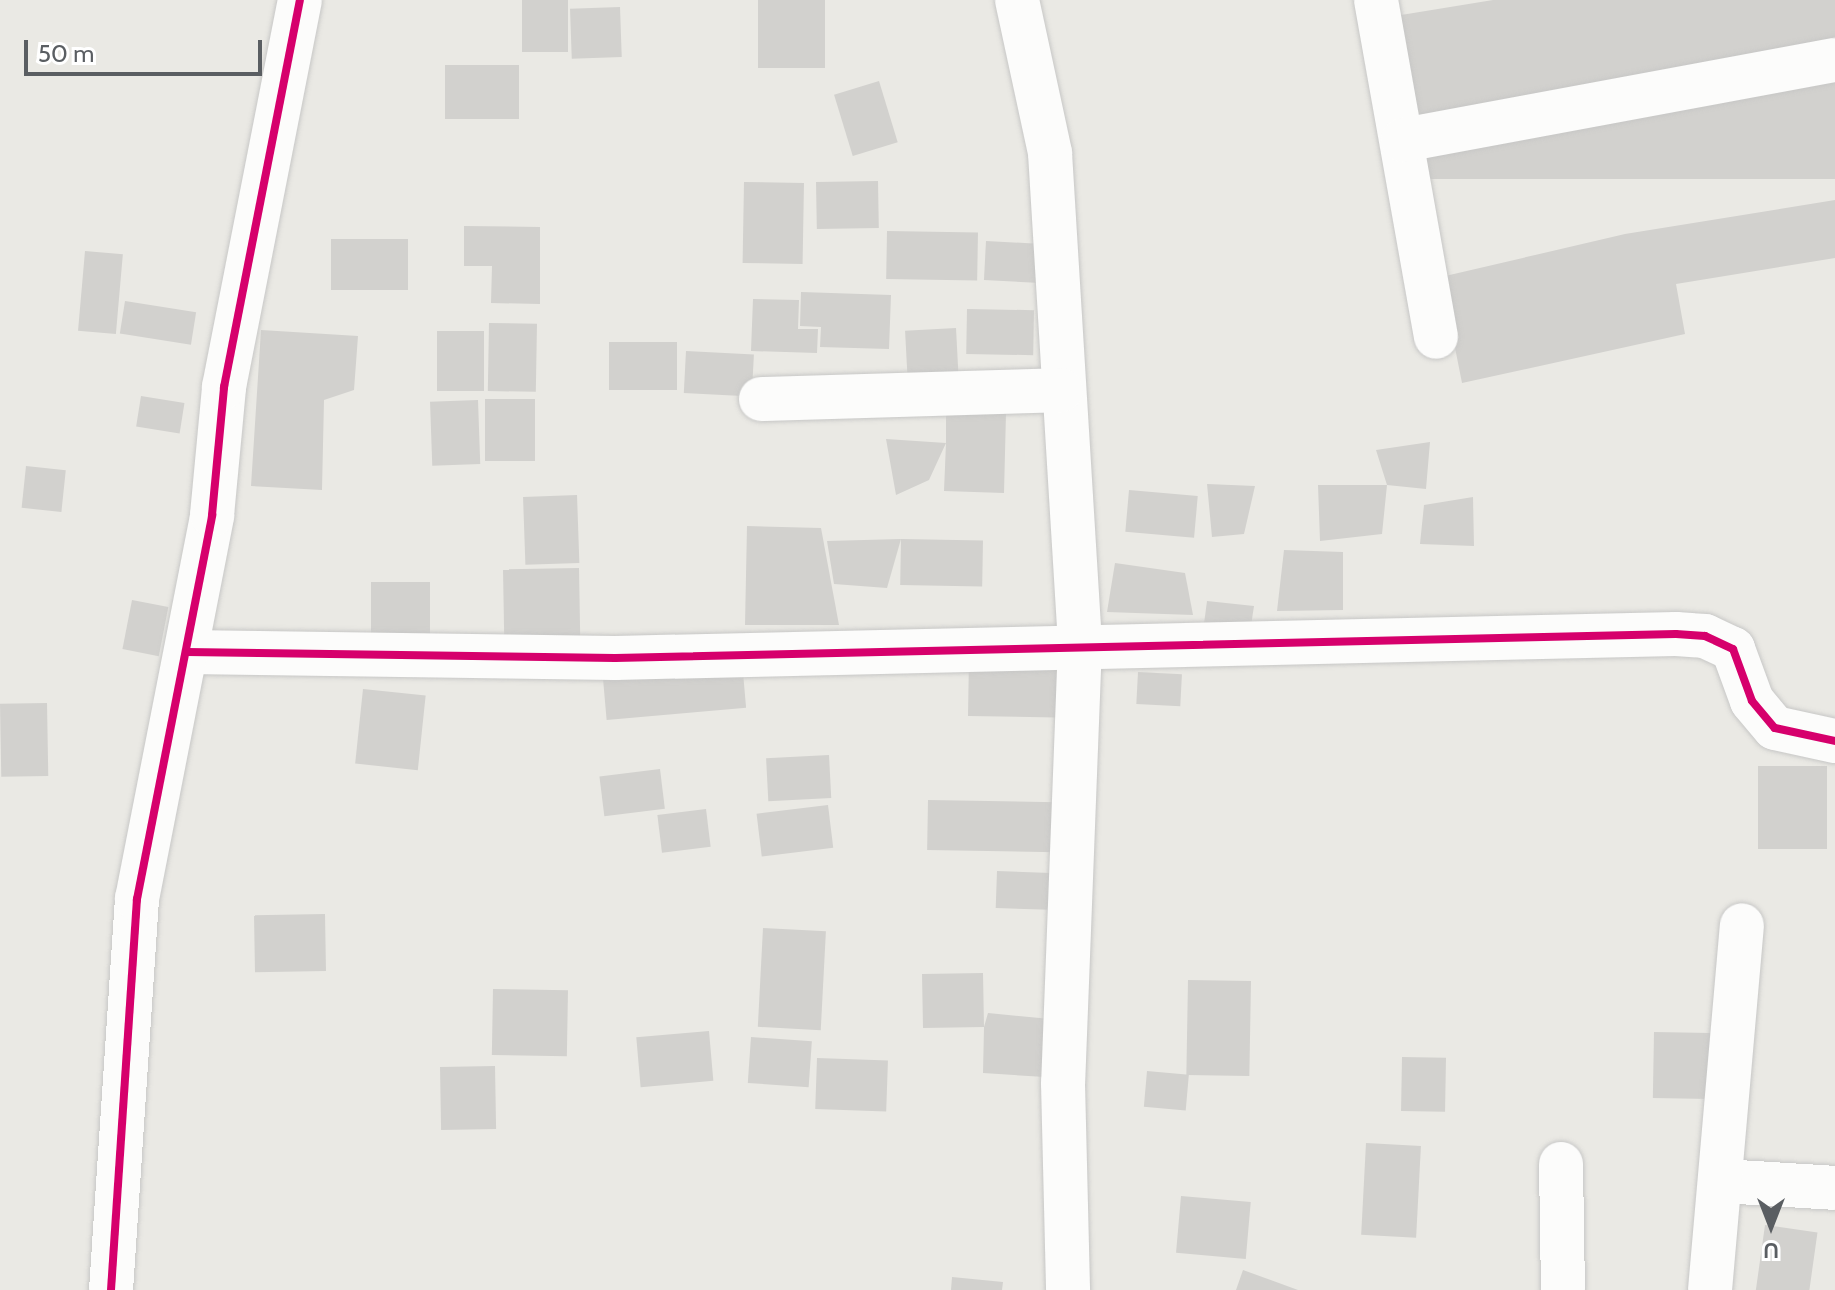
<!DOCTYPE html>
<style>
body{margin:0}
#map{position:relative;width:1835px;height:1290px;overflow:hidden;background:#eae9e4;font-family:Cabin,sans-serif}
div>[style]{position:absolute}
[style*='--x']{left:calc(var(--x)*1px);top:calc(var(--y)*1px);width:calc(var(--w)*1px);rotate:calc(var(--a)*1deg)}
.building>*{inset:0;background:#d2d1ce;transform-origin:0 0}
.roads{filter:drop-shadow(0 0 2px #c7c7c6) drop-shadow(0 0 2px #c7c7c6)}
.minor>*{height:44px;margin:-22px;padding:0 22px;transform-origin:22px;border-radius:22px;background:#fcfcfb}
.cycleway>*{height:8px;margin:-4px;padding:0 4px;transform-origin:4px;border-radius:4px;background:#d6006c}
span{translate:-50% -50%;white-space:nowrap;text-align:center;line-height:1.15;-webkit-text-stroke:8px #fff;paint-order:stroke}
.north{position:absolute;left:1731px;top:1186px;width:80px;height:80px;-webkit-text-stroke:6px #fff;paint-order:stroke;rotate:180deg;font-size:22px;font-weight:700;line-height:32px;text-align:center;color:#5a5e62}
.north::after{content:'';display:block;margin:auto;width:28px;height:36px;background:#5a5e62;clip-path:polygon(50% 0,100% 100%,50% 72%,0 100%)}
.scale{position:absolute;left:24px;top:40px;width:238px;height:36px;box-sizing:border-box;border:4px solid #5a5e62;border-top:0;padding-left:10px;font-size:24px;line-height:28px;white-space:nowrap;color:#5a5e62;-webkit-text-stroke:6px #fff;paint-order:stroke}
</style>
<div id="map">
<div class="building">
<div style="left:522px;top:0;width:46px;height:52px"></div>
<div style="left:758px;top:0;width:67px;height:68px"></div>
<div style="clip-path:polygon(1493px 0,1835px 0,1835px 38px,1415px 118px,1395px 16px)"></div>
<div style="left:620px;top:7px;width:50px;height:50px;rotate:88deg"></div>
<div style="left:519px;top:65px;width:54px;height:74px;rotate:90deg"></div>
<div style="left:1835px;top:66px;width:113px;height:423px;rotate:90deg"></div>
<div style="left:879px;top:81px;width:64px;height:47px;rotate:73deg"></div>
<div style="left:878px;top:181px;width:47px;height:62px;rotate:89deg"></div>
<div style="left:744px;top:182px;width:60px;height:81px;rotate:1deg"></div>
<div style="clip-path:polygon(1835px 200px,1835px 258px,1676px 284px,1685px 334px,1462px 383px,1441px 277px,1625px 234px)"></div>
<div style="clip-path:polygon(464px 226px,540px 227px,540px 304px,491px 303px,492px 266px,464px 266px)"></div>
<div style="left:887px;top:231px;width:91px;height:48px;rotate:1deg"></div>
<div style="left:331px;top:239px;width:77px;height:51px"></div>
<div style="left:986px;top:241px;width:61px;height:39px;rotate:3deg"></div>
<div style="left:85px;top:251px;width:38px;height:80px;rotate:5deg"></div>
<div style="clip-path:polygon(801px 292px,891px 295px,889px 349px,820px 347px,821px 327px,800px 326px)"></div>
<div style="clip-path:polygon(753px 299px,799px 300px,798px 329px,818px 329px,817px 353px,751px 351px)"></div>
<div style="left:125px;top:301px;width:72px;height:33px;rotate:9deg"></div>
<div style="left:967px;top:309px;width:67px;height:45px;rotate:1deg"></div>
<div style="left:489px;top:323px;width:48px;height:68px;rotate:1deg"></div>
<div style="left:956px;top:328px;width:63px;height:51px;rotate:87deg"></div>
<div style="clip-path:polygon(261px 330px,358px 336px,354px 390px,324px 400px,322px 490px,251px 486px)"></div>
<div style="left:484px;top:331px;width:60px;height:47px;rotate:90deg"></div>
<div style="left:609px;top:342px;width:68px;height:48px"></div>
<div style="left:686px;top:351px;width:68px;height:42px;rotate:3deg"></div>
<div style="left:141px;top:396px;width:44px;height:31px;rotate:9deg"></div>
<div style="left:485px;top:399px;width:50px;height:62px"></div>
<div style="left:478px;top:400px;width:64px;height:48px;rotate:88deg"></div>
<div style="clip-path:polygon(946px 412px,1006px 413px,1004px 493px,944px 491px,946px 443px,929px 480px,896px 495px,886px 439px,946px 443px)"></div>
<div style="clip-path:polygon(1430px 442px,1426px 489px,1387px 485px,1382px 534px,1320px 541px,1318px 485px,1387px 485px,1376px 450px)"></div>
<div style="left:26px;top:466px;width:40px;height:42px;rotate:6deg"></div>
<div style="clip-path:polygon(1207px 484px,1255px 486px,1244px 534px,1212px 537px)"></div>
<div style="left:1129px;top:490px;width:69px;height:42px;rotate:5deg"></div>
<div style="left:577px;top:495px;width:68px;height:54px;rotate:88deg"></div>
<div style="clip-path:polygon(1473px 497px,1474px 546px,1420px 544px,1424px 505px)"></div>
<div style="clip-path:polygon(747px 526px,821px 528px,839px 625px,745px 625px)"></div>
<div style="left:901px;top:539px;width:82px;height:46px;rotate:1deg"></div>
<div style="clip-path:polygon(901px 539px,887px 588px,834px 584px,827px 541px)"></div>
<div style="clip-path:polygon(1284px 550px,1343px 552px,1343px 610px,1277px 611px)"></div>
<div style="clip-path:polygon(1115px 563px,1185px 573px,1193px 615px,1107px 612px)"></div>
<div style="left:579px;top:568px;width:68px;height:76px;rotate:89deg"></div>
<div style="left:371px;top:582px;width:59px;height:56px"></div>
<div style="left:132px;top:600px;width:37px;height:50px;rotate:11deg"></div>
<div style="clip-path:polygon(1207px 601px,1254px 606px,1249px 638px,1202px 639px)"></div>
<div style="left:969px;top:658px;width:88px;height:58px;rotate:1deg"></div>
<div style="left:742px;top:661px;width:47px;height:140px;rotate:85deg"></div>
<div style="left:1138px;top:672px;width:44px;height:32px;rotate:3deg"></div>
<div style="left:363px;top:689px;width:63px;height:75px;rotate:6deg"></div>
<div style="left:47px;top:703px;width:73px;height:47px;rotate:89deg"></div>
<div style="left:829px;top:755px;width:43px;height:63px;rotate:87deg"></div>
<div style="left:1758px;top:766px;width:69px;height:83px"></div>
<div style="left:660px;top:769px;width:40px;height:61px;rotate:83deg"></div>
<div style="left:928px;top:800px;width:129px;height:50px;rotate:1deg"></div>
<div style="left:828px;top:805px;width:43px;height:72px;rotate:83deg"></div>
<div style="left:706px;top:809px;width:38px;height:49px;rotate:83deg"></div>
<div style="left:997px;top:871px;width:54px;height:37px;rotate:2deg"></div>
<div style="left:325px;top:914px;width:57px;height:71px;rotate:89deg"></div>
<div style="left:763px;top:928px;width:63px;height:99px;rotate:3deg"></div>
<div style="clip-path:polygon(983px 973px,984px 1027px,988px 1013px,1050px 1019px,1045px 1077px,983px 1073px,984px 1027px,923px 1028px,922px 974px)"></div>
<div style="left:1188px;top:980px;width:63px;height:95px;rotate:1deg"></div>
<div style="left:493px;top:989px;width:75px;height:66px;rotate:1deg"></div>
<div style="left:709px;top:1031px;width:50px;height:73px;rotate:85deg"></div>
<div style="left:1654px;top:1032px;width:57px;height:66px;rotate:1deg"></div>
<div style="left:751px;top:1037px;width:61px;height:46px;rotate:4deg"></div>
<div style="left:1402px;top:1057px;width:44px;height:54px;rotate:1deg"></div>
<div style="left:817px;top:1058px;width:71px;height:51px;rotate:2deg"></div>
<div style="left:495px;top:1066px;width:63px;height:55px;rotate:89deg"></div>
<div style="left:1147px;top:1071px;width:42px;height:36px;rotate:5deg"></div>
<div style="left:1366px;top:1143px;width:55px;height:92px;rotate:3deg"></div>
<div style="left:1181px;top:1196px;width:70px;height:57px;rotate:5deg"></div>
<div style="left:1765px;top:1225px;width:53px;height:66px;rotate:8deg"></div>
<div style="clip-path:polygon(1243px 1270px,1298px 1290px,1236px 1290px)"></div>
<div style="clip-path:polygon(952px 1277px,1003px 1282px,1002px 1290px,951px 1290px)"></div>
</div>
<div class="roads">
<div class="minor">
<div style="--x:1017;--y:0;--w:157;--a:77.8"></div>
<div style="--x:1050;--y:153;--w:492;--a:86.5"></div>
<div style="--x:1080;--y:644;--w:439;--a:92.2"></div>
<div style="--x:1063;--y:1083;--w:207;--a:88.6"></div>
<div style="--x:1376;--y:0;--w:342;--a:79.9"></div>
<div style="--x:1403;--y:140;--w:439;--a:-10.5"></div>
<div style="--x:761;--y:399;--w:300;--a:-1.7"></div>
<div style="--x:187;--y:652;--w:428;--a:0.8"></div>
<div style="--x:615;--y:658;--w:1061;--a:-1.3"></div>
<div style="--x:1676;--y:634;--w:29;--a:4"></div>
<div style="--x:1705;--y:636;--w:31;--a:25"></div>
<div style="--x:1733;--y:649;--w:55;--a:69.9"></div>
<div style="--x:1752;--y:701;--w:35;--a:50"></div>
<div style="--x:1775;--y:728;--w:61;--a:12.2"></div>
<div style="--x:1561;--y:1164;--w:126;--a:89.1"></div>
<div style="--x:1722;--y:1181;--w:113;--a:3.5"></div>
<div style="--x:111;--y:1290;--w:392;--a:-86.2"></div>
<div style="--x:137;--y:899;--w:391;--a:-78.9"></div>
<div style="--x:212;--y:515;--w:129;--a:-84.6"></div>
<div style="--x:224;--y:387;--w:394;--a:-78.9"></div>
<div style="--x:1710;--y:1290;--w:366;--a:-85"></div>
</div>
</div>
<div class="cycleway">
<div style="--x:187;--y:652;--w:428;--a:0.8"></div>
<div style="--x:615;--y:658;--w:1061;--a:-1.3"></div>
<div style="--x:1676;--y:634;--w:29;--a:4"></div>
<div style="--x:1705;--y:636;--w:31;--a:25"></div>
<div style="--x:1733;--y:649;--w:55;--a:69.9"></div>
<div style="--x:1752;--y:701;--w:35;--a:50"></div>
<div style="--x:1775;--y:728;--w:61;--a:12.2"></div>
<div style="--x:111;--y:1290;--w:392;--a:-86.2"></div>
<div style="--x:137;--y:899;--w:391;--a:-78.9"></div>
<div style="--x:212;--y:515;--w:129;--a:-84.6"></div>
<div style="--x:224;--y:387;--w:394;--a:-78.9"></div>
</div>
<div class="north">U</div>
<div class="scale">50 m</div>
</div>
